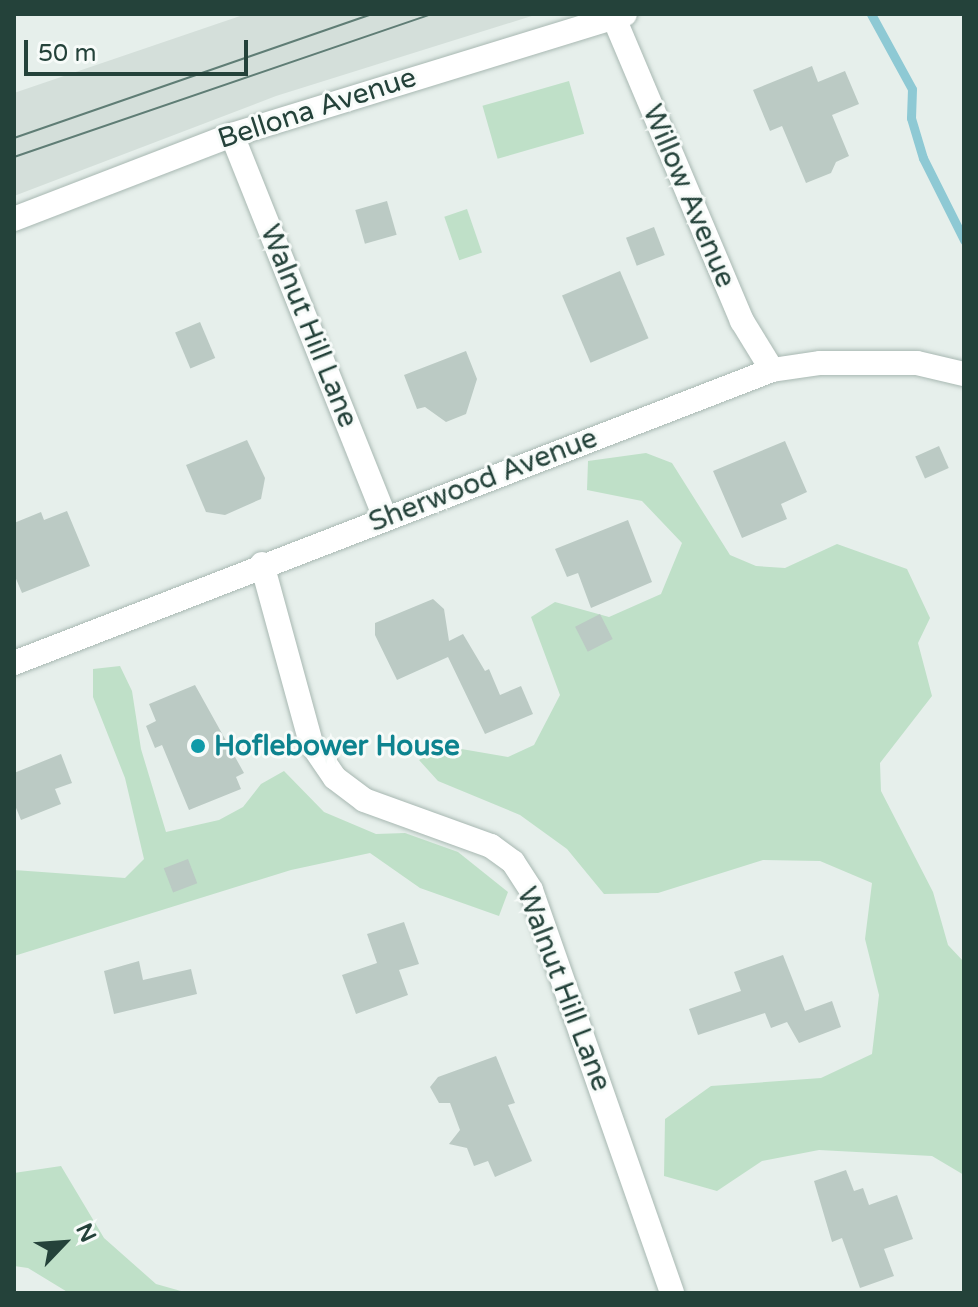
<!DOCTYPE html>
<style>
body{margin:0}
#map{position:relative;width:978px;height:1307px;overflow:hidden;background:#e6efeb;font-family:"Varela Round",sans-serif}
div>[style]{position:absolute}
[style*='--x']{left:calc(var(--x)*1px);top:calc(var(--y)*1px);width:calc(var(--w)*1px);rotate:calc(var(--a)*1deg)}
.built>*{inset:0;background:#d4dfda}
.green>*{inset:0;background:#bfe0c8;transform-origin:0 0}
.stream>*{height:9px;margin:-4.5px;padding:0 4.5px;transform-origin:4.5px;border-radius:4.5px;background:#8ec9d4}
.building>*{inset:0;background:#bbcac4;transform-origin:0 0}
.roads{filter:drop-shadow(0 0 2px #a8b8b2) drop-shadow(0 0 2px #a8b8b2)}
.minor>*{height:24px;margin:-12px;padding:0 12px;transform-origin:12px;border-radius:12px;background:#fff}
.tram>*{height:2px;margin:-1px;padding:0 1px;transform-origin:1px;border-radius:1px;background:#5f7d75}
.dots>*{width:22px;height:22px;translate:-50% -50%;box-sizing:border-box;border:4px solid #f7fbf9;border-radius:50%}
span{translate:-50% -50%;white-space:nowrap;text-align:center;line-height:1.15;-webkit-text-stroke:6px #f7fbf9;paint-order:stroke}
.street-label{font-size:28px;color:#24423a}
.culture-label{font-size:28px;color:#0d838f;font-weight:700}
.left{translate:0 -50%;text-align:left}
.frame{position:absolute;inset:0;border:16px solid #24423a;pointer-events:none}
.north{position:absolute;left:24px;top:1203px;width:80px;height:80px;-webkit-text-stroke:6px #f7fbf9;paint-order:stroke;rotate:65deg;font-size:22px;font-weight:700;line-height:32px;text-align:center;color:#24423a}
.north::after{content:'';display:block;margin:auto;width:28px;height:36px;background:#24423a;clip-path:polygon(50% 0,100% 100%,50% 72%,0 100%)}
.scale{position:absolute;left:24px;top:40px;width:224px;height:36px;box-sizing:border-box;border:4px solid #24423a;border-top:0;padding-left:10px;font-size:24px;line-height:28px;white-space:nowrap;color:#24423a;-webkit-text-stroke:6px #f7fbf9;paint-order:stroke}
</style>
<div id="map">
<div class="built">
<div style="clip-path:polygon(246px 14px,538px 14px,276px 96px,14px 196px,14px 93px)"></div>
</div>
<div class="green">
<div style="left:569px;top:81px;width:55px;height:90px;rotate:74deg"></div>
<div style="left:467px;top:209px;width:46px;height:24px;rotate:71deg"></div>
<div style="clip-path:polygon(646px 453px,672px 463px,730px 555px,756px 566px,785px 568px,837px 544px,907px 569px,930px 618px,918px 643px,932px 696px,880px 763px,881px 791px,933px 892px,948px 945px,964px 962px,964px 1175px,932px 1156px,819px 1150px,762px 1161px,717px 1191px,664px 1176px,665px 1119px,711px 1086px,821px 1078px,872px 1054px,879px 995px,865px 939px,872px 883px,820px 861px,763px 860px,658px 893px,604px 894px,567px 849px,520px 815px,438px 781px,419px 760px,444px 746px,508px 757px,534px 745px,560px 695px,531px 617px,555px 602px,609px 617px,661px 594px,682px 543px,642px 501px,587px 490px,588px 461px)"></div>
<div style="clip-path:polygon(120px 666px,132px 691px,141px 749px,166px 832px,219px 820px,243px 807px,261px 784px,284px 771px,324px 812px,376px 834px,405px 833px,458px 852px,508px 892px,499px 916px,420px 888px,370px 853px,291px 870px,14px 956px,14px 870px,125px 878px,144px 859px,125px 778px,93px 697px,93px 669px)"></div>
<div style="clip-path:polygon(61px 1166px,104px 1238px,156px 1284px,188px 1293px,69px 1293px,28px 1268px,14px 1266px,14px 1173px)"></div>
</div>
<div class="stream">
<div style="--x:871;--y:14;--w:85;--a:61.3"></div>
<div style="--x:912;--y:89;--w:29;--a:92"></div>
<div style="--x:911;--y:118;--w:42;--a:73.3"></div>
<div style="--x:923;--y:158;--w:92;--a:63.4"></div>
</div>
<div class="building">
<div style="clip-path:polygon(812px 66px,818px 82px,845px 71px,859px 104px,832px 115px,849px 156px,836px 162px,831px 173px,806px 183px,782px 126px,770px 131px,753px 90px)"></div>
<div style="left:387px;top:201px;width:35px;height:33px;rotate:74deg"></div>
<div style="left:654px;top:227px;width:30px;height:30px;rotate:69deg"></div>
<div style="left:620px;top:271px;width:73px;height:63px;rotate:67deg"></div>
<div style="left:200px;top:322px;width:39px;height:27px;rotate:67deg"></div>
<div style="clip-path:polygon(466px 351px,477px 379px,466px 414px,446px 422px,425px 407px,417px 409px,404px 375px)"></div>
<div style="clip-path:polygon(247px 440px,265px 478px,261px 499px,225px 515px,206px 512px,186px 465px)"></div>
<div style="clip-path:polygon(785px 441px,807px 492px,781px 504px,787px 519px,742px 538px,713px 471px)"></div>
<div style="left:939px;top:446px;width:24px;height:26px;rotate:66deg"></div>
<div style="clip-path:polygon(67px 511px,90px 566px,22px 593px,14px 574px,14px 523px,41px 512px,44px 520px)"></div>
<div style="clip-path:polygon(628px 520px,652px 582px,591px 608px,578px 573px,567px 577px,555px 549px)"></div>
<div style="clip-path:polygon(433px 599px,444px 609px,449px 641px,463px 634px,485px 671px,489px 669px,500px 695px,521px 686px,533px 714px,485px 734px,448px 657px,397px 680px,375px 635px,375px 623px)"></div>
<div style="left:600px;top:614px;width:28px;height:28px;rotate:63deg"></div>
<div style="clip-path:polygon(195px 685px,244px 773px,236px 777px,241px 789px,189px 810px,162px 745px,155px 748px,146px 726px,156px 721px,149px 704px)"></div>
<div style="clip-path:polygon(61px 754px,72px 783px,55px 789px,61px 804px,21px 820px,14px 803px,14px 773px)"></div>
<div style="left:188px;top:859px;width:26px;height:26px;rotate:69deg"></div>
<div style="clip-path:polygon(404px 922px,419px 964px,399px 970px,408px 995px,356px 1014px,342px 975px,377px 963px,367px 934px)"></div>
<div style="clip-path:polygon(783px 955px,805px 1011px,832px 1001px,841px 1027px,799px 1043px,787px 1022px,771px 1028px,765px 1013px,698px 1035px,689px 1009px,741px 991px,734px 972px)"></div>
<div style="clip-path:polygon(139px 961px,143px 980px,191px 969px,197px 994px,114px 1014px,104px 971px)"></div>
<div style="clip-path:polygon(496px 1056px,515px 1103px,508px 1105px,532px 1161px,495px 1177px,488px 1161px,474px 1166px,467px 1148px,449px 1144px,460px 1130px,450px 1103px,439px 1103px,430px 1087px,438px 1077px)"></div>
<div style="clip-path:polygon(846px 1170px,854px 1191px,863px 1188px,869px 1205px,897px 1195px,913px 1239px,884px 1249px,894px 1276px,860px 1288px,842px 1238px,832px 1242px,814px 1181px)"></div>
</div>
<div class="roads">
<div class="minor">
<div style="--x:614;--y:18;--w:329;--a:67.1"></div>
<div style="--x:742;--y:321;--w:57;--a:58.5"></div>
<div style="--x:232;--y:135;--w:412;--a:68.2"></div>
<div style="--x:14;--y:219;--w:234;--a:-21.1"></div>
<div style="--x:232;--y:135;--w:411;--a:-17.1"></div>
<div style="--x:262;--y:564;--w:186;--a:74.7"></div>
<div style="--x:311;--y:743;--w:42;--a:55.6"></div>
<div style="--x:335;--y:778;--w:36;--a:37"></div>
<div style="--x:364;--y:800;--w:135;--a:19.9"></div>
<div style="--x:491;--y:846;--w:27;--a:36"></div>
<div style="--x:513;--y:862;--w:33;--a:57"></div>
<div style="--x:531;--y:890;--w:427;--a:70.7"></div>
<div style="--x:14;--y:663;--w:813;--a:-21.13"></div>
<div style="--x:772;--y:370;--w:49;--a:-8.3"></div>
<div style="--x:820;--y:363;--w:97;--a:0"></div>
<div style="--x:917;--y:363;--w:48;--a:13.2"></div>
</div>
</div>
<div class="tram">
<div style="--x:14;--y:138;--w:379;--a:-19.1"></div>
<div style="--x:14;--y:157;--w:442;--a:-18.9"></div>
</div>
<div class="dots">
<div style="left:198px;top:746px;background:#0f9aa8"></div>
</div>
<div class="street-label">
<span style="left:317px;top:108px;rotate:-18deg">Bellona Avenue</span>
<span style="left:689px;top:196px;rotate:67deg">Willow Avenue</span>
<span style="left:309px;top:326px;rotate:68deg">Walnut Hill Lane</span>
<span style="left:483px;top:480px;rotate:-21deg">Sherwood Avenue</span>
<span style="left:564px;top:989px;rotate:69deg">Walnut Hill Lane</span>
</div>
<div class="culture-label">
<span class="left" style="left:214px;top:746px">Hoflebower House</span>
</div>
<div class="frame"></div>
<div class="north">N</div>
<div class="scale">50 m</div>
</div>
